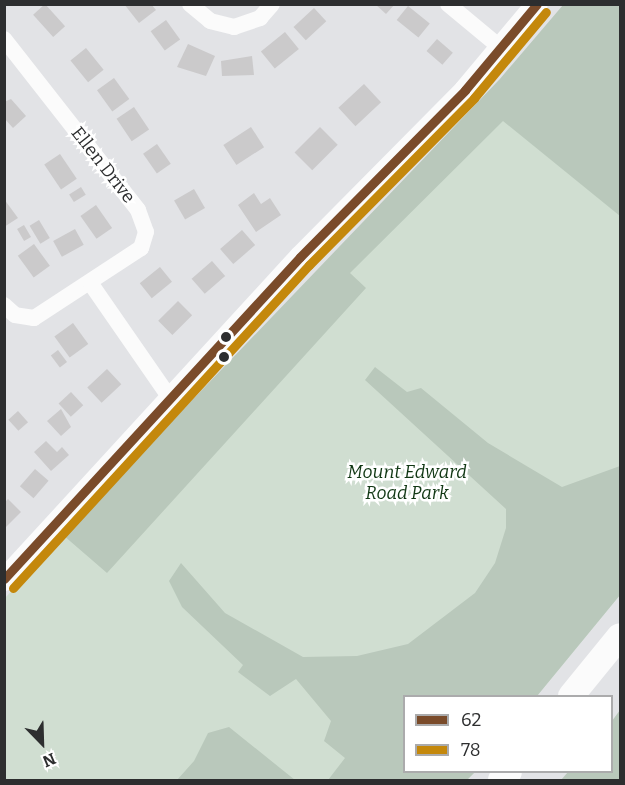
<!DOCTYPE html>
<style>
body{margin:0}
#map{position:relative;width:625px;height:785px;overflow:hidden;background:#e2e3e6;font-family:Bitter,serif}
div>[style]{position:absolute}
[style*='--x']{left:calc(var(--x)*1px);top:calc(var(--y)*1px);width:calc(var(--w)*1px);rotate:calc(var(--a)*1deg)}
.green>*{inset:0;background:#d0ded1}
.forest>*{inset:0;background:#b9c8bb}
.building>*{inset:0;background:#cbcacb;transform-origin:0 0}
.street>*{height:16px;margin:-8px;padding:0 8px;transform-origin:8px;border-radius:8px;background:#fbfbfb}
.secondary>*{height:22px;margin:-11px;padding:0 11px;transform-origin:11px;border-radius:11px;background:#fbfbfb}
.primary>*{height:26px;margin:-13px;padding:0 13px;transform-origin:13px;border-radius:13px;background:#fbfbfb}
.bus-1>*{height:9px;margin:-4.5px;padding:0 4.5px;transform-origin:4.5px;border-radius:4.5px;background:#7a4b2a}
.bus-2>*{height:9px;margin:-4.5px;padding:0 4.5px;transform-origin:4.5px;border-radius:4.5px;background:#c4880c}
.dots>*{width:16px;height:16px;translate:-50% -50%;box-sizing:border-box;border:3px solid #fff;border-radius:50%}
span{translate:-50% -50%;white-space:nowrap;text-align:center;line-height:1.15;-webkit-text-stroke:5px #fff;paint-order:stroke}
.street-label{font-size:18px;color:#2d2e2f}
.park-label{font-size:18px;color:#103713;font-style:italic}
.frame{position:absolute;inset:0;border:6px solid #2d2e2f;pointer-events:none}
.legend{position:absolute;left:403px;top:695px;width:210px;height:78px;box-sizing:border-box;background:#fff;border:2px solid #ababac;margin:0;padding:8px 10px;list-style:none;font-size:18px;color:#2d2e2f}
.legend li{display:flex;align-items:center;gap:12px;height:30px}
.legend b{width:30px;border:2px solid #ababac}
.north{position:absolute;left:12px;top:713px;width:60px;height:60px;-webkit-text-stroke:4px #fff;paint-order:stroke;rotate:157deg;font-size:16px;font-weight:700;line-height:24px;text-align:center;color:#2d2e2f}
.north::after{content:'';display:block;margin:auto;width:21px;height:27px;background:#2d2e2f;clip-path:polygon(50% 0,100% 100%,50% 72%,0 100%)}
</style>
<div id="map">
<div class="green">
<div style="clip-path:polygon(499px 80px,620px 179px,620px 595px,537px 696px,404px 696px,404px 772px,475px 772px,467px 780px,5px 780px,4px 599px)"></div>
</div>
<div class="forest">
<div style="clip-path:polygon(563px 5px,620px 5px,620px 216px,503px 121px,350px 273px,366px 288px,107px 573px,63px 535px,499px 80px)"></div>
<div style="clip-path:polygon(375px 367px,407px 392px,421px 388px,488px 443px,562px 487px,620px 466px,620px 595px,537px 696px,404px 696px,404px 772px,475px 772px,467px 780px,328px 780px,345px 758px,324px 741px,331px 721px,296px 679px,270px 696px,238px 672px,243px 665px,182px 607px,169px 581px,181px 563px,225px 613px,303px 657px,357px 656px,408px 644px,475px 593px,495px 563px,506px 528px,506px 509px,365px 380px)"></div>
<div style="clip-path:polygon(620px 710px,620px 780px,561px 780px,568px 772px,612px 772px,612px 721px)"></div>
<div style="clip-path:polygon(229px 727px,295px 780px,177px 780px,194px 761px,208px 733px)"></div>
</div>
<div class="building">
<div style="left:45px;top:4px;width:30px;height:16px;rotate:48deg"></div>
<div style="clip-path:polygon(124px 4px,151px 4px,156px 10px,139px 23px)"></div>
<div style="clip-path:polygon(375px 4px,395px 4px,386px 14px)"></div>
<div style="left:408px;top:6px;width:28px;height:18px;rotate:39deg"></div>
<div style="left:314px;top:8px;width:18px;height:28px;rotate:47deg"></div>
<div style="left:166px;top:20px;width:24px;height:19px;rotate:54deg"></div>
<div style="left:285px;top:32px;width:22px;height:31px;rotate:51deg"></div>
<div style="left:437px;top:39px;width:21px;height:16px;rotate:41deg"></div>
<div style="clip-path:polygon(188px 44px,215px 56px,206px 76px,177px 67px)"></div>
<div style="left:86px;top:48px;width:28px;height:20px;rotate:51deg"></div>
<div style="clip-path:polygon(252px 56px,254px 75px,222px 76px,221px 61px)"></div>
<div style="left:114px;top:78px;width:26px;height:21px;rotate:54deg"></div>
<div style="left:364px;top:84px;width:25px;height:35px;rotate:47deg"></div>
<div style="clip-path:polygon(11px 99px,26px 116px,13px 128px,4px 118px,4px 102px)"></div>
<div style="left:134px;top:107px;width:27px;height:21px;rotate:56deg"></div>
<div style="left:251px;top:127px;width:24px;height:33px;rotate:57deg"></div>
<div style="left:320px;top:127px;width:25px;height:36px;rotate:45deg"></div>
<div style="left:157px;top:144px;width:24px;height:17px;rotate:55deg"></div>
<div style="left:60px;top:154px;width:30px;height:19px;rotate:56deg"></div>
<div style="left:81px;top:187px;width:9px;height:14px;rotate:58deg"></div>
<div style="left:194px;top:189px;width:22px;height:23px;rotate:60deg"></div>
<div style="clip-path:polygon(254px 193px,261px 204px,270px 198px,281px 215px,256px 232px,238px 205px)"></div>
<div style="clip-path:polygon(4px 199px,18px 218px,4px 227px)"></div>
<div style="left:96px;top:205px;width:28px;height:19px;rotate:55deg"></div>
<div style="left:39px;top:220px;width:21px;height:11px;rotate:59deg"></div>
<div style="left:24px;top:225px;width:14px;height:8px;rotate:60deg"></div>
<div style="left:75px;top:229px;width:18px;height:25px;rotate:61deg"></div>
<div style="left:242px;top:230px;width:20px;height:29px;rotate:49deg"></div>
<div style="left:34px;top:244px;width:27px;height:20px;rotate:54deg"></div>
<div style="left:212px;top:261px;width:20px;height:27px;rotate:49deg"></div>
<div style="left:160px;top:267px;width:19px;height:26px;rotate:51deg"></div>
<div style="left:178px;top:301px;width:20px;height:28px;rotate:45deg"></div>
<div style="left:73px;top:323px;width:26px;height:23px;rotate:54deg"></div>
<div style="left:58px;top:350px;width:15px;height:9px;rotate:53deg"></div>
<div style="left:107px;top:369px;width:21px;height:27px;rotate:47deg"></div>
<div style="left:71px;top:392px;width:18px;height:17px;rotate:47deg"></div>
<div style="clip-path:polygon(61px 409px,71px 427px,61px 436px,47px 421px)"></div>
<div style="left:18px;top:411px;width:15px;height:13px;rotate:48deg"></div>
<div style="clip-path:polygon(46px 441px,57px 452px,62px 447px,69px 455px,51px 471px,34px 452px)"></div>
<div style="left:35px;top:469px;width:18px;height:23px;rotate:41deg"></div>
<div style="clip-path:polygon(8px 499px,21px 512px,4px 529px,4px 503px)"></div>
</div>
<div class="street">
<div style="--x:190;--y:4;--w:26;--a:40"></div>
<div style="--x:210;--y:21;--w:25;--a:14"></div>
<div style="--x:234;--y:27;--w:28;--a:-19"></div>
<div style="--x:260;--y:18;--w:18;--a:-49"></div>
<div style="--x:448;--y:4;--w:69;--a:39.7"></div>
<div style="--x:4;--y:39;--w:217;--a:51.9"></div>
<div style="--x:138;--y:210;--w:23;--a:70"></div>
<div style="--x:146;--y:232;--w:17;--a:107"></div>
<div style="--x:141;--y:248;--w:128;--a:146.8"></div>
<div style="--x:34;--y:318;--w:19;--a:-171"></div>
<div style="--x:15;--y:315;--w:15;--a:-138"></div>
<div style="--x:91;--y:284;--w:139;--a:55.3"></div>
</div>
<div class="secondary">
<div style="--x:4;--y:580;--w:438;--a:-47.5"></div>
<div style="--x:300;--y:257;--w:235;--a:-45.3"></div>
<div style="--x:465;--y:90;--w:112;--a:-50.1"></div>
</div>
<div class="primary">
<div style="--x:571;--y:696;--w:77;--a:-50.8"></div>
<div style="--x:501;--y:780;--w:11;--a:-45"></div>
</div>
<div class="bus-1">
<div style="--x:4;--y:579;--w:437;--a:-47.4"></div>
<div style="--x:300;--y:257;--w:235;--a:-45.3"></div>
<div style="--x:465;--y:90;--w:112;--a:-50.1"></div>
</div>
<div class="bus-2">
<div style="--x:13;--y:588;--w:438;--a:-47.5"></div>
<div style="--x:309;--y:265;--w:235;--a:-45.3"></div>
<div style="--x:474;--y:98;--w:112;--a:-50.1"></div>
</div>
<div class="dots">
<div style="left:226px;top:337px;background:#2d2e2f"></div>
<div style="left:224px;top:357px;background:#2d2e2f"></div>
</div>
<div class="street-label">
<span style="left:103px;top:165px;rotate:52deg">Ellen Drive</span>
</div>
<div class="park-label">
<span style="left:407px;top:483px">Mount Edward<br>Road Park</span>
</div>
<div class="frame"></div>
<ul class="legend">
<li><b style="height:8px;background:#7a4b2a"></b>62</li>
<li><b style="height:8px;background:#c4880c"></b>78</li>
</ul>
<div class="north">N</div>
</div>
